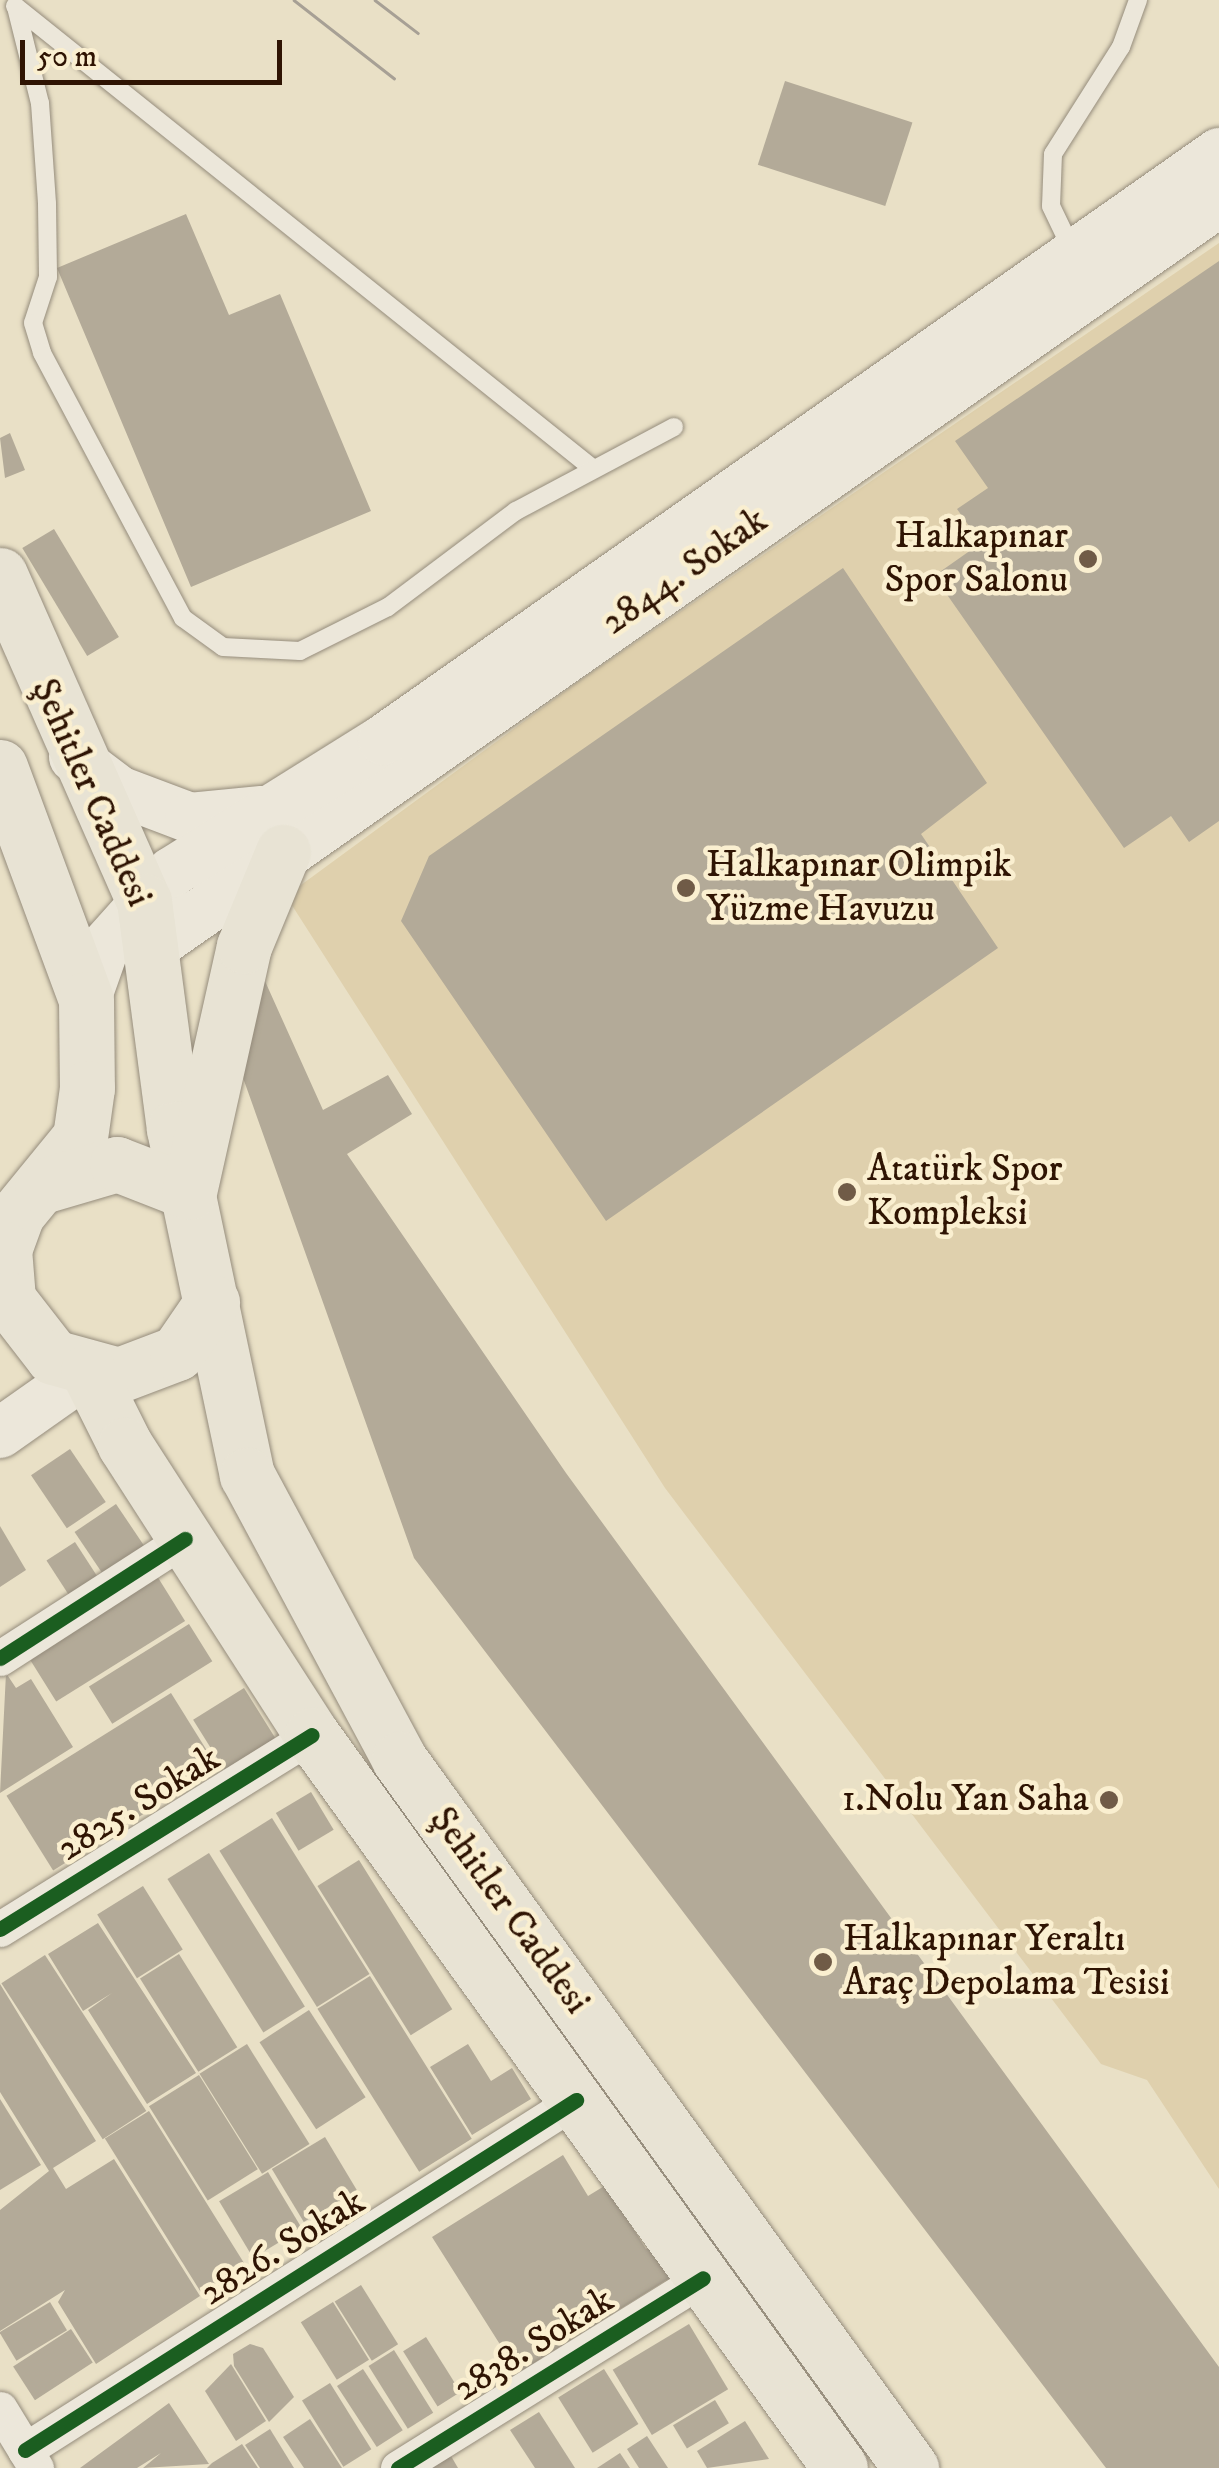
<!DOCTYPE html>
<meta charset="utf-8">
<style>
body{margin:0}
#map{position:relative;width:1219px;height:2468px;overflow:hidden;background:#e9e0c6;font-family:"IM FELL DW Pica",serif}
div>[style]{position:absolute}
[style*='--x']{left:calc(var(--x)*1px);top:calc(var(--y)*1px);width:calc(var(--w)*1px);rotate:calc(var(--a)*1deg)}
.green>*{inset:0;background:#dfd0ad}
.building>*{inset:0;background:#b3aa98;transform-origin:0 0}
.roads{filter:drop-shadow(0 0 2px #958c7c) drop-shadow(0 0 2px #958c7c)}
.lane>*{height:18px;margin:-9px;padding:0 9px;transform-origin:9px;border-radius:9px;background:#ece7da}
.street>*{height:35px;margin:-17.5px;padding:0 17.5px;transform-origin:17.5px;border-radius:17.5px;background:#ece7da}
.secondary>*{height:50px;margin:-25px;padding:0 25px;transform-origin:25px;border-radius:25px;background:#ece7da}
.primary>*{height:55px;margin:-27.5px;padding:0 27.5px;transform-origin:27.5px;border-radius:27.5px;background:#e8e3d4}
.tram>*{height:2.5px;margin:-1.25px;padding:0 1.25px;transform-origin:1.25px;border-radius:1.25px;background:#a7a095}
.cycleway>*{height:15px;margin:-7.5px;padding:0 7.5px;transform-origin:7.5px;border-radius:7.5px;background:#1b5e20}
.dots>*{width:28px;height:28px;translate:-50% -50%;box-sizing:border-box;border:5px solid #faefd0;border-radius:50%}
span{translate:-50% -50%;white-space:nowrap;text-align:center;line-height:1.15;-webkit-text-stroke:9px #faefd0;paint-order:stroke}
.poi-label{font-size:38px;color:#2f1403}
.right{translate:-100% -50%;text-align:right}
.left{translate:0 -50%;text-align:left}
.street-label{font-size:38px;color:#2f1403}
.scale{position:absolute;left:20px;top:40px;width:262px;height:45px;box-sizing:border-box;border:5px solid #2f1403;border-top:0;padding-left:12px;font-size:30px;line-height:35px;white-space:nowrap;color:#2f1403;-webkit-text-stroke:8px #faefd0;paint-order:stroke}
</style>
<div id="map">
<div class="green">
<div style="clip-path:polygon(1219px 243px,1219px 2189px,1147px 2080px,1101px 2064px,665px 1488px,286px 896px,579px 681px)"></div>
</div>
<div class="building">
<div style="left:785px;top:81px;width:134px;height:88px;rotate:18deg"></div>
<div style="clip-path:polygon(186px 214px,229px 315px,280px 294px,371px 511px,191px 587px,57px 268px)"></div>
<div style="clip-path:polygon(1219px 261px,1219px 821px,1189px 842px,1171px 816px,1124px 848px,934px 576px,981px 543px,957px 509px,988px 488px,955px 441px)"></div>
<div style="clip-path:polygon(10px 433px,25px 470px,5px 478px,0 438px)"></div>
<div style="left:54px;top:529px;width:126px;height:37px;rotate:59deg"></div>
<div style="clip-path:polygon(843px 568px,987px 783px,921px 834px,998px 948px,606px 1221px,401px 921px,429px 856px)"></div>
<div style="clip-path:polygon(260px 970px,323px 1110px,388px 1075px,412px 1114px,347px 1154px,566px 1473px,1219px 2367px,1219px 2468px,1106px 2468px,414px 1558px,211px 988px)"></div>
<div style="left:70px;top:1449px;width:64px;height:47px;rotate:56deg"></div>
<div style="left:116px;top:1504px;width:53px;height:50px;rotate:56deg"></div>
<div style="clip-path:polygon(0 1526px,26px 1570px,0 1587px)"></div>
<div style="left:75px;top:1542px;width:50px;height:34px;rotate:57deg"></div>
<div style="left:157px;top:1576px;width:53px;height:152px;rotate:58deg"></div>
<div style="left:189px;top:1624px;width:44px;height:118px;rotate:58deg"></div>
<div style="clip-path:polygon(6px 1673px,16px 1688px,31px 1679px,73px 1747px,0 1793px)"></div>
<div style="left:244px;top:1688px;width:59px;height:60px;rotate:58deg"></div>
<div style="left:171px;top:1693px;width:88px;height:194px;rotate:58deg"></div>
<div style="left:311px;top:1792px;width:44px;height:41px;rotate:59deg"></div>
<div style="left:272px;top:1818px;width:184px;height:62px;rotate:58deg"></div>
<div style="left:209px;top:1853px;width:181px;height:49px;rotate:58deg"></div>
<div style="left:359px;top:1860px;width:176px;height:49px;rotate:58deg"></div>
<div style="left:143px;top:1886px;width:75px;height:54px;rotate:58deg"></div>
<div style="clip-path:polygon(98px 1923px,196px 2073px,147px 2104px,88px 2010px,112px 1993px,83px 2011px,48px 1954px)"></div>
<div style="left:179px;top:1954px;width:110px;height:46px;rotate:58deg"></div>
<div style="left:45px;top:1955px;width:186px;height:52px;rotate:57deg"></div>
<div style="left:370px;top:1976px;width:192px;height:62px;rotate:58deg"></div>
<div style="clip-path:polygon(0 1984px,96px 2141px,53px 2168px,66px 2189px,114px 2159px,200px 2296px,96px 2364px,58px 2302px,65px 2290px,0 2331px,0 2210px,49px 2171px,0 2092px)"></div>
<div style="left:309px;top:2010px;width:104px;height:59px;rotate:57deg"></div>
<div style="left:247px;top:2044px;width:118px;height:56px;rotate:58deg"></div>
<div style="clip-path:polygon(468px 2044px,491px 2081px,512px 2068px,531px 2099px,472px 2135px,430px 2067px)"></div>
<div style="left:199px;top:2075px;width:111px;height:59px;rotate:58deg"></div>
<div style="clip-path:polygon(0 2099px,41px 2165px,0 2190px)"></div>
<div style="left:149px;top:2111px;width:182px;height:52px;rotate:58deg"></div>
<div style="left:325px;top:2137px;width:62px;height:62px;rotate:59deg"></div>
<div style="clip-path:polygon(563px 2155px,588px 2196px,606px 2185px,646px 2249px,657px 2242px,676px 2274px,518px 2373px,432px 2237px)"></div>
<div style="left:268px;top:2172px;width:66px;height:57px;rotate:59deg"></div>
<div style="left:361px;top:2285px;width:70px;height:31px;rotate:58deg"></div>
<div style="left:50px;top:2302px;width:33px;height:59px;rotate:59deg"></div>
<div style="left:333px;top:2302px;width:68px;height:38px;rotate:58deg"></div>
<div style="left:689px;top:2324px;width:76px;height:89px;rotate:59deg"></div>
<div style="left:71px;top:2329px;width:40px;height:69px;rotate:57deg"></div>
<div style="left:426px;top:2337px;width:65px;height:27px;rotate:58deg"></div>
<div style="clip-path:polygon(250px 2344px,263px 2348px,294px 2397px,269px 2422px,234px 2366px,233px 2354px)"></div>
<div style="left:394px;top:2350px;width:74px;height:30px;rotate:58deg"></div>
<div style="clip-path:polygon(231px 2364px,266px 2421px,236px 2441px,205px 2391px)"></div>
<div style="left:363px;top:2369px;width:73px;height:31px;rotate:57deg"></div>
<div style="left:604px;top:2369px;width:65px;height:54px;rotate:58deg"></div>
<div style="left:330px;top:2383px;width:78px;height:33px;rotate:58deg"></div>
<div style="left:715px;top:2400px;width:27px;height:49px;rotate:59deg"></div>
<div style="clip-path:polygon(169px 2403px,209px 2464px,143px 2468px,161px 2453px,137px 2468px,80px 2468px)"></div>
<div style="clip-path:polygon(539px 2412px,575px 2468px,535px 2468px,510px 2430px)"></div>
<div style="clip-path:polygon(310px 2419px,342px 2468px,304px 2468px,283px 2437px)"></div>
<div style="clip-path:polygon(745px 2421px,769px 2459px,707px 2468px,697px 2451px)"></div>
<div style="clip-path:polygon(270px 2429px,294px 2468px,260px 2468px,245px 2445px)"></div>
<div style="clip-path:polygon(647px 2436px,668px 2468px,639px 2468px,627px 2449px)"></div>
<div style="clip-path:polygon(242px 2444px,258px 2468px,207px 2468px,212px 2463px)"></div>
<div style="clip-path:polygon(620px 2453px,630px 2468px,597px 2468px)"></div>
<div style="clip-path:polygon(451px 2456px,458px 2468px,431px 2468px)"></div>
</div>
<div class="roads">
<div class="lane">
<div style="--x:15;--y:6;--w:739;--a:38.68"></div>
<div style="--x:16;--y:7;--w:99;--a:76"></div>
<div style="--x:40;--y:103;--w:101;--a:86"></div>
<div style="--x:47;--y:204;--w:73;--a:89.2"></div>
<div style="--x:48;--y:277;--w:48;--a:108.1"></div>
<div style="--x:33;--y:323;--w:31;--a:73"></div>
<div style="--x:42;--y:353;--w:300;--a:62"></div>
<div style="--x:183;--y:618;--w:49;--a:35.9"></div>
<div style="--x:223;--y:647;--w:77;--a:3"></div>
<div style="--x:300;--y:651;--w:98;--a:-26.6"></div>
<div style="--x:388;--y:607;--w:160;--a:-36.9"></div>
<div style="--x:516;--y:511;--w:179;--a:-28"></div>
<div style="--x:1073;--y:252;--w:51;--a:-115.6"></div>
<div style="--x:1051;--y:206;--w:52;--a:-87.8"></div>
<div style="--x:1053;--y:154;--w:127;--a:-57.6"></div>
<div style="--x:1121;--y:47;--w:50;--a:-70.1"></div>
</div>
<div class="street">
<div style="--x:0;--y:1658;--w:220;--a:-32.8"></div>
<div style="--x:0;--y:1929;--w:367;--a:-31.9"></div>
<div style="--x:0;--y:2409;--w:69;--a:58.6"></div>
<div style="--x:25;--y:2450;--w:653;--a:-32.42"></div>
<div style="--x:398;--y:2468;--w:359;--a:-31.9"></div>
</div>
<div class="secondary">
<div style="--x:74;--y:757;--w:56;--a:37.1"></div>
<div style="--x:119;--y:791;--w:76;--a:20.8"></div>
<div style="--x:190;--y:818;--w:72;--a:-5.6"></div>
<div style="--x:154;--y:946;--w:1299;--a:-34.94"></div>
<div style="--x:86;--y:999;--w:54;--a:-70.6"></div>
<div style="--x:104;--y:948;--w:102;--a:-48.2"></div>
<div style="--x:172;--y:872;--w:249;--a:-32"></div>
<div style="--x:383;--y:740;--w:1022;--a:-35.07"></div>
<div style="--x:0;--y:1433;--w:108;--a:-35.2"></div>
</div>
<div class="primary">
<div style="--x:0;--y:575;--w:356;--a:66.2"></div>
<div style="--x:144;--y:901;--w:230;--a:82.5"></div>
<div style="--x:174;--y:1129;--w:354;--a:78.1"></div>
<div style="--x:247;--y:1475;--w:322;--a:61.8"></div>
<div style="--x:399;--y:1759;--w:875;--a:54.17"></div>
<div style="--x:0;--y:767;--w:247;--a:69.7"></div>
<div style="--x:86;--y:999;--w:89;--a:89.4"></div>
<div style="--x:87;--y:1088;--w:49;--a:98.1"></div>
<div style="--x:80;--y:1137;--w:99;--a:129.3"></div>
<div style="--x:17;--y:1214;--w:37;--a:110"></div>
<div style="--x:4;--y:1249;--w:50;--a:85.4"></div>
<div style="--x:8;--y:1299;--w:73;--a:52.2"></div>
<div style="--x:53;--y:1357;--w:68;--a:15.3"></div>
<div style="--x:119;--y:1375;--w:62;--a:-20.8"></div>
<div style="--x:177;--y:1353;--w:62;--a:-55.5"></div>
<div style="--x:42;--y:1186;--w:78;--a:-16.3"></div>
<div style="--x:117;--y:1164;--w:77;--a:21.3"></div>
<div style="--x:189;--y:1192;--w:252;--a:-77.4"></div>
<div style="--x:244;--y:946;--w:102;--a:-67.5"></div>
<div style="--x:88;--y:1371;--w:83;--a:63.4"></div>
<div style="--x:125;--y:1445;--w:345;--a:57.2"></div>
<div style="--x:312;--y:1735;--w:903;--a:54.23"></div>
</div>
</div>
<div class="tram">
<div style="--x:294;--y:0;--w:127;--a:38"></div>
<div style="--x:375;--y:0;--w:54;--a:37.5"></div>
</div>
<div class="cycleway">
<div style="--x:0;--y:1658;--w:220;--a:-32.8"></div>
<div style="--x:0;--y:1929;--w:367;--a:-31.9"></div>
<div style="--x:25;--y:2450;--w:653;--a:-32.42"></div>
<div style="--x:398;--y:2468;--w:359;--a:-31.9"></div>
</div>
<div class="dots">
<div style="left:1088px;top:559px;background:#705b47"></div>
<div style="left:686px;top:888px;background:#705b47"></div>
<div style="left:847px;top:1192px;background:#705b47"></div>
<div style="left:1109px;top:1800px;background:#705b47"></div>
<div style="left:823px;top:1962px;background:#705b47"></div>
</div>
<div class="poi-label">
<span class="right" style="left:1068px;top:559px">Halkapınar<br>Spor Salonu</span>
<span class="left" style="left:706px;top:888px">Halkapınar Olimpik<br>Yüzme Havuzu</span>
<span class="left" style="left:867px;top:1192px">Atatürk Spor<br>Kompleksi</span>
<span class="right" style="left:1089px;top:1800px">1.Nolu Yan Saha</span>
<span class="left" style="left:843px;top:1962px">Halkapınar Yeraltı<br>Araç Depolama Tesisi</span>
</div>
<div class="street-label">
<span style="left:685px;top:572px;rotate:-35deg">2844. Sokak</span>
<span style="left:91px;top:793px;rotate:66deg">Şehitler Caddesi</span>
<span style="left:139px;top:1804px;rotate:-32deg">2825. Sokak</span>
<span style="left:509px;top:1911px;rotate:54deg">Şehitler Caddesi</span>
<span style="left:283px;top:2248px;rotate:-32deg">2826. Sokak</span>
<span style="left:534px;top:2345px;rotate:-32deg">2838. Sokak</span>
</div>
<div class="scale">50 m</div>
</div>
